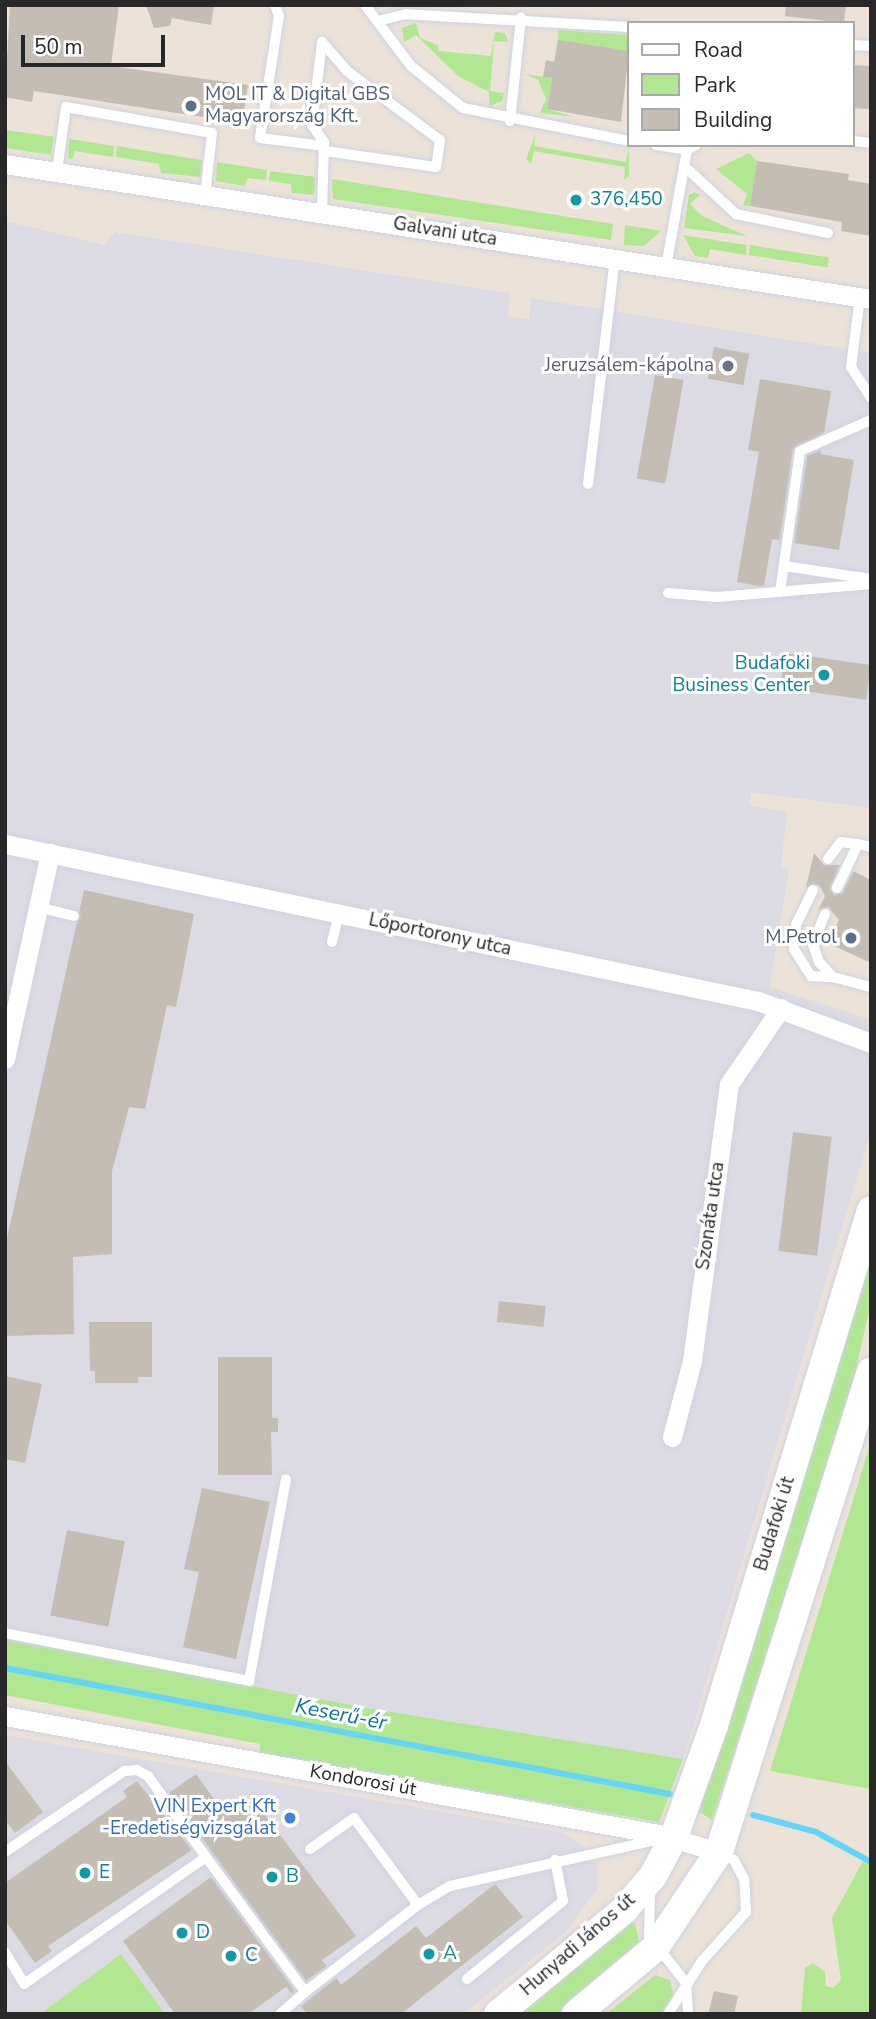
<!DOCTYPE html>
<meta charset="utf-8">
<style>
body{margin:0}
#map{position:relative;width:876px;height:2019px;overflow:hidden;background:#ece2d8;font-family:"Nunito Sans",sans-serif}
div>[style]{position:absolute}
[style*='--x']{left:calc(var(--x)*1px);top:calc(var(--y)*1px);width:calc(var(--w)*1px);rotate:calc(var(--a)*1deg)}
.industrial>*{inset:0;background:#dcdae3}
.green>*{inset:0;background:#b1e790;transform-origin:0 0}
.stream>*{height:6px;margin:-3px;padding:0 3px;transform-origin:3px;border-radius:3px;background:#63d5f6}
.building>*{inset:0;background:#c3bdb4;transform-origin:0 0}
.roads{filter:drop-shadow(0 0 2px #cdd2e2) drop-shadow(0 0 2px #cdd2e2)}
.lane>*{height:10px;margin:-5px;padding:0 5px;transform-origin:5px;border-radius:5px;background:#fff}
.street>*{height:19px;margin:-9.5px;padding:0 9.5px;transform-origin:9.5px;border-radius:9.5px;background:#fff}
.secondary>*{height:28px;margin:-14px;padding:0 14px;transform-origin:14px;border-radius:14px;background:#fff}
.dots>*{width:19px;height:19px;translate:-50% -50%;box-sizing:border-box;border:4px solid #fff;border-radius:50%}
span{translate:-50% -50%;white-space:nowrap;text-align:center;line-height:1.15;-webkit-text-stroke:6px #fff;paint-order:stroke}
.service-label{font-size:19px;color:#4e5e75}
.left{translate:0 -50%;text-align:left}
.right{translate:-100% -50%;text-align:right}
.culture-label{font-size:19px;color:#0d838f}
.street-label{font-size:19px;color:#282828}
.worship-label{font-size:19px;color:#5b616d}
.shop-label{font-size:19px;color:#366cbe}
.water-label{font-size:21px;color:#05709f;font-style:italic}
.frame{position:absolute;inset:0;border:7px solid #282828;pointer-events:none}
.legend{position:absolute;left:627px;top:21px;width:228px;height:126px;box-sizing:border-box;background:#fff;border:2px solid #a9a9a9;margin:0;padding:9px 12px;list-style:none;font-size:21px;color:#282828}
.legend li{display:flex;align-items:center;gap:14px;height:35px}
.legend b{width:35px;border:2px solid #a9a9a9}
.scale{position:absolute;left:21px;top:35px;width:144px;height:32px;box-sizing:border-box;border:4px solid #282828;border-top:0;padding-left:9px;font-size:21px;line-height:24px;white-space:nowrap;color:#282828;-webkit-text-stroke:5px #fff;paint-order:stroke}
</style>
<div id="map">
<div class="industrial">
<div style="clip-path:polygon(5px 221px,104px 245px,115px 232px,510px 293px,508px 317px,529px 319px,531px 298px,871px 353px,871px 808px,751px 792px,749px 805px,787px 812px,781px 867px,789px 868px,770px 987px,871px 1020px,871px 1131px,683px 1759px,367px 1708px,5px 1639px)"></div>
<div style="clip-path:polygon(5px 1735px,563px 1833px,583px 1845px,587px 1863px,598px 1863px,597px 1889px,565px 1933px,463px 2014px,5px 2014px)"></div>
</div>
<div class="green">
<div style="clip-path:polygon(416px 23px,420px 38px,438px 45px,438px 51px,491px 56px,495px 32px,505px 33px,508px 42px,494px 41px,490px 91px,504px 93px,502px 101px,489px 106px,489px 92px,458px 76px,416px 35px,404px 42px,402px 28px)"></div>
<div style="clip-path:polygon(558px 30px,629px 35px,629px 51px,558px 43px)"></div>
<div style="clip-path:polygon(525px 74px,552px 78px,547px 109px,575px 117px,540px 113px,546px 99px,538px 80px)"></div>
<div style="left:5px;top:130px;width:49px;height:18px;rotate:8deg"></div>
<div style="clip-path:polygon(536px 133px,534px 146px,620px 161px,626px 162px,629px 148px,629px 176px,624px 180px,625px 167px,534px 151px,531px 164px,526px 159px)"></div>
<div style="clip-path:polygon(69px 139px,114px 146px,113px 157px,75px 151px,73px 159px,68px 158px)"></div>
<div style="clip-path:polygon(117px 146px,202px 160px,200px 177px,161px 173px,159px 164px,116px 157px)"></div>
<div style="clip-path:polygon(749px 153px,757px 161px,750px 206px,743px 206px,747px 194px,716px 169px)"></div>
<div style="clip-path:polygon(217px 162px,267px 170px,266px 180px,248px 178px,244px 186px,216px 181px)"></div>
<div style="clip-path:polygon(270px 171px,316px 177px,314px 195px,292px 193px,291px 184px,269px 181px)"></div>
<div style="clip-path:polygon(332px 179px,613px 224px,611px 240px,333px 199px)"></div>
<div style="clip-path:polygon(695px 192px,700px 195px,690px 204px,702px 216px,747px 236px,684px 228px,689px 195px)"></div>
<div style="clip-path:polygon(625px 225px,661px 231px,644px 246px,624px 245px)"></div>
<div style="clip-path:polygon(683px 235px,747px 245px,746px 255px,710px 249px,708px 258px,695px 256px)"></div>
<div style="left:750px;top:245px;width:80px;height:10px;rotate:9deg"></div>
<div style="clip-path:polygon(871px 1253px,871px 1302px,847px 1408px,712px 1820px,698px 1811px)"></div>
<div style="clip-path:polygon(871px 1441px,871px 1789px,770px 1771px)"></div>
<div style="clip-path:polygon(5px 1639px,367px 1708px,683px 1759px,659px 1822px,260px 1753px,260px 1744px,5px 1695px)"></div>
<div style="clip-path:polygon(863px 1861px,871px 1865px,871px 2014px,801px 2014px,805px 1968px,813px 1963px,825px 1972px,826px 1986px,833px 1988px,841px 1980px,832px 1918px)"></div>
<div style="clip-path:polygon(629px 1922px,635px 1923px,640px 1945px,605px 1977px,557px 2014px,513px 2014px)"></div>
<div style="clip-path:polygon(121px 1954px,165px 2014px,40px 2014px)"></div>
<div style="clip-path:polygon(655px 1975px,670px 1980px,678px 2014px,606px 2014px)"></div>
</div>
<div class="stream">
<div style="--x:5;--y:1668;--w:677;--a:10.73"></div>
<div style="--x:753;--y:1815;--w:65;--a:15.1"></div>
<div style="--x:816;--y:1832;--w:63;--a:28.6"></div>
</div>
<div class="building">
<div style="clip-path:polygon(10px 5px,119px 5px,111px 66px,248px 85px,242px 123px,34px 91px,32px 102px,5px 97px)"></div>
<div style="clip-path:polygon(146px 5px,214px 5px,211px 25px,172px 18px,170px 26px,154px 28px)"></div>
<div style="clip-path:polygon(786px 5px,846px 5px,844px 23px,785px 16px)"></div>
<div style="clip-path:polygon(558px 40px,629px 51px,621px 122px,547px 109px,552px 78px,543px 77px,546px 60px,554px 62px)"></div>
<div style="left:853px;top:65px;width:18px;height:43px;rotate:3deg"></div>
<div style="clip-path:polygon(757px 161px,849px 174px,848px 180px,871px 184px,871px 236px,841px 231px,842px 222px,750px 206px)"></div>
<div style="left:714px;top:347px;width:36px;height:32px;rotate:11deg"></div>
<div style="left:655px;top:375px;width:29px;height:105px;rotate:10deg"></div>
<div style="clip-path:polygon(760px 379px,831px 391px,824px 433px,793px 449px,780px 540px,772px 539px,764px 586px,759px 586px,737px 582px,759px 452px,748px 450px)"></div>
<div style="clip-path:polygon(821px 450px,820px 454px,854px 460px,839px 550px,794px 543px,807px 456px)"></div>
<div style="left:785px;top:653px;width:87px;height:35px;rotate:8deg"></div>
<div style="clip-path:polygon(814px 853px,824px 865px,840px 865px,830px 888px,834px 895px,843px 892px,853px 871px,871px 880px,871px 963px,828px 943px,839px 920px,828px 907px,818px 910px,825px 896px,819px 885px,806px 887px)"></div>
<div style="clip-path:polygon(84px 890px,194px 914px,176px 1007px,167px 1005px,145px 1109px,129px 1107px,112px 1171px,112px 1254px,73px 1257px,74px 1334px,6px 1336px,5px 1247px)"></div>
<div style="left:793px;top:1132px;width:39px;height:120px;rotate:7deg"></div>
<div style="left:499px;top:1301px;width:47px;height:21px;rotate:6deg"></div>
<div style="clip-path:polygon(89px 1322px,152px 1322px,152px 1377px,138px 1377px,138px 1383px,95px 1383px,95px 1371px,90px 1371px)"></div>
<div style="clip-path:polygon(218px 1357px,272px 1357px,272px 1418px,278px 1418px,278px 1432px,271px 1432px,272px 1475px,218px 1475px)"></div>
<div style="clip-path:polygon(5px 1376px,42px 1384px,25px 1463px,5px 1459px)"></div>
<div style="clip-path:polygon(202px 1488px,270px 1502px,236px 1659px,183px 1647px,199px 1572px,184px 1569px)"></div>
<div style="left:67px;top:1530px;width:59px;height:87px;rotate:11deg"></div>
<div style="clip-path:polygon(5px 1761px,43px 1812px,15px 1833px,5px 1820px)"></div>
<div style="clip-path:polygon(196px 1774px,227px 1817px,253px 1799px,356px 1936px,322px 1960px,327px 1966px,306px 1981px,169px 1793px)"></div>
<div style="clip-path:polygon(137px 1781px,192px 1850px,48px 1946px,52px 1951px,35px 1963px,5px 1920px,5px 1883px,127px 1797px,123px 1791px)"></div>
<div style="clip-path:polygon(211px 1877px,295px 1991px,292px 1994px,286px 1987px,248px 2014px,175px 2014px,123px 1941px)"></div>
<div style="clip-path:polygon(495px 1884px,523px 1917px,401px 2014px,307px 2014px,301px 2006px,336px 1978px,341px 1985px,416px 1926px,426px 1938px)"></div>
<div style="clip-path:polygon(714px 1991px,738px 1996px,734px 2014px,708px 2014px)"></div>
</div>
<div class="roads">
<div class="lane">
<div style="--x:275;--y:5;--w:12;--a:70"></div>
<div style="--x:279;--y:16;--w:123;--a:98.9"></div>
<div style="--x:260;--y:138;--w:64;--a:7.1"></div>
<div style="--x:365;--y:5;--w:20;--a:53"></div>
<div style="--x:629;--y:27;--w:223;--a:-176.7"></div>
<div style="--x:406;--y:14;--w:30;--a:166"></div>
<div style="--x:377;--y:21;--w:56;--a:52.9"></div>
<div style="--x:411;--y:66;--w:67;--a:38.9"></div>
<div style="--x:463;--y:108;--w:169;--a:11.2"></div>
<div style="--x:853;--y:45;--w:18;--a:3"></div>
<div style="--x:510;--y:121;--w:104;--a:-83.9"></div>
<div style="--x:853;--y:141;--w:18;--a:6"></div>
<div style="--x:656;--y:145;--w:31;--a:9"></div>
<div style="--x:684;--y:166;--w:71;--a:42.7"></div>
<div style="--x:736;--y:214;--w:94;--a:11.7"></div>
<div style="--x:57;--y:171;--w:65;--a:-82"></div>
<div style="--x:66;--y:107;--w:148;--a:10.1"></div>
<div style="--x:212;--y:133;--w:62;--a:96.4"></div>
<div style="--x:322;--y:213;--w:71;--a:-88.4"></div>
<div style="--x:324;--y:142;--w:21;--a:-125"></div>
<div style="--x:312;--y:125;--w:84;--a:-83.1"></div>
<div style="--x:322;--y:42;--w:38;--a:49"></div>
<div style="--x:347;--y:71;--w:116;--a:36.6"></div>
<div style="--x:440;--y:140;--w:27;--a:98"></div>
<div style="--x:436;--y:167;--w:112;--a:-171.8"></div>
<div style="--x:666;--y:267;--w:119;--a:-79.8"></div>
<div style="--x:687;--y:150;--w:10;--a:-29"></div>
<div style="--x:860;--y:297;--w:71;--a:97.3"></div>
<div style="--x:851;--y:367;--w:37;--a:57"></div>
<div style="--x:588;--y:484;--w:227;--a:-83.2"></div>
<div style="--x:784;--y:566;--w:88;--a:8.5"></div>
<div style="--x:780;--y:592;--w:142;--a:-81.9"></div>
<div style="--x:800;--y:451;--w:77;--a:-23.6"></div>
<div style="--x:668;--y:593;--w:49;--a:4.7"></div>
<div style="--x:717;--y:597;--w:155;--a:-4.8"></div>
<div style="--x:828;--y:859;--w:21;--a:-53"></div>
<div style="--x:841;--y:842;--w:17;--a:7"></div>
<div style="--x:837;--y:888;--w:49;--a:-64.5"></div>
<div style="--x:858;--y:844;--w:13;--a:13"></div>
<div style="--x:813;--y:890;--w:39;--a:116"></div>
<div style="--x:796;--y:925;--w:24;--a:95"></div>
<div style="--x:794;--y:949;--w:32;--a:58"></div>
<div style="--x:811;--y:976;--w:22;--a:3"></div>
<div style="--x:38;--y:907;--w:37;--a:14"></div>
<div style="--x:825;--y:914;--w:32;--a:112"></div>
<div style="--x:813;--y:944;--w:19;--a:72"></div>
<div style="--x:819;--y:962;--w:21;--a:47"></div>
<div style="--x:833;--y:977;--w:39;--a:15"></div>
<div style="--x:332;--y:942;--w:29;--a:-76"></div>
<div style="--x:5;--y:1633;--w:249;--a:11.1"></div>
<div style="--x:249;--y:1681;--w:205;--a:-79.6"></div>
<div style="--x:310;--y:1849;--w:54;--a:-35.2"></div>
<div style="--x:354;--y:1818;--w:108;--a:53.7"></div>
<div style="--x:5;--y:1852;--w:144;--a:-34.2"></div>
<div style="--x:124;--y:1771;--w:13;--a:-4"></div>
<div style="--x:137;--y:1770;--w:13;--a:29"></div>
<div style="--x:148;--y:1776;--w:100;--a:54.4"></div>
<div style="--x:650;--y:1891;--w:45;--a:91.3"></div>
<div style="--x:649;--y:1936;--w:60;--a:51.8"></div>
<div style="--x:686;--y:1983;--w:31;--a:86"></div>
<div style="--x:5;--y:1952;--w:37;--a:59"></div>
<div style="--x:24;--y:1984;--w:222;--a:-34.9"></div>
<div style="--x:206;--y:1857;--w:167;--a:53.7"></div>
<div style="--x:305;--y:1992;--w:143;--a:-37.6"></div>
<div style="--x:418;--y:1905;--w:37;--a:-31"></div>
<div style="--x:450;--y:1886;--w:215;--a:-12.6"></div>
<div style="--x:467;--y:1979;--w:124;--a:-39.1"></div>
<div style="--x:563;--y:1901;--w:42;--a:-101"></div>
<div style="--x:280;--y:2014;--w:33;--a:-41"></div>
<div style="--x:668;--y:2014;--w:63;--a:-57.3"></div>
<div style="--x:702;--y:1961;--w:66;--a:-48.1"></div>
<div style="--x:746;--y:1912;--w:33;--a:-93"></div>
<div style="--x:744;--y:1879;--w:21;--a:-118"></div>
<div style="--x:734;--y:1860;--w:13;--a:-153"></div>
</div>
<div class="street">
<div style="--x:5;--y:164;--w:876;--a:8.86"></div>
<div style="--x:5;--y:844;--w:769;--a:11.78"></div>
<div style="--x:758;--y:1001;--w:121;--a:20.4"></div>
<div style="--x:5;--y:1059;--w:211;--a:-77.7"></div>
<div style="--x:672;--y:1437;--w:79;--a:-75.3"></div>
<div style="--x:692;--y:1361;--w:279;--a:-82.4"></div>
<div style="--x:729;--y:1084;--w:92;--a:-55.6"></div>
<div style="--x:5;--y:1716;--w:664;--a:10.24"></div>
<div style="--x:658;--y:1834;--w:64;--a:16.4"></div>
</div>
<div class="secondary">
<div style="--x:498;--y:2014;--w:162;--a:-39.5"></div>
<div style="--x:623;--y:1911;--w:46;--a:-49.4"></div>
<div style="--x:653;--y:1876;--w:44;--a:-61.7"></div>
<div style="--x:674;--y:1837;--w:119;--a:-70.3"></div>
<div style="--x:714;--y:1725;--w:538;--a:-73.05"></div>
<div style="--x:576;--y:2014;--w:103;--a:-39.9"></div>
<div style="--x:655;--y:1948;--w:115;--a:-56.3"></div>
<div style="--x:719;--y:1852;--w:504;--a:-72.46"></div>
</div>
</div>
<div class="dots">
<div style="left:191px;top:106px;background:#5c6f8a"></div>
<div style="left:576px;top:200px;background:#0f9aa8"></div>
<div style="left:728px;top:366px;background:#6b7280"></div>
<div style="left:824px;top:675px;background:#0f9aa8"></div>
<div style="left:851px;top:938px;background:#5c6f8a"></div>
<div style="left:290px;top:1818px;background:#3f7fe0"></div>
<div style="left:85px;top:1873px;background:#0f9aa8"></div>
<div style="left:272px;top:1877px;background:#0f9aa8"></div>
<div style="left:182px;top:1933px;background:#0f9aa8"></div>
<div style="left:429px;top:1954px;background:#0f9aa8"></div>
<div style="left:231px;top:1956px;background:#0f9aa8"></div>
</div>
<div class="service-label">
<span class="left" style="left:205px;top:106px">MOL IT &amp; Digital GBS<br>Magyarország Kft.</span>
<span class="right" style="left:837px;top:938px">M.Petrol</span>
</div>
<div class="culture-label">
<span class="left" style="left:590px;top:200px">376,450</span>
<span class="right" style="left:810px;top:675px">Budafoki<br>Business Center</span>
<span class="left" style="left:99px;top:1873px">E</span>
<span class="left" style="left:286px;top:1877px">B</span>
<span class="left" style="left:196px;top:1933px">D</span>
<span class="left" style="left:443px;top:1954px">A</span>
<span class="left" style="left:245px;top:1956px">C</span>
</div>
<div class="street-label">
<span style="left:445px;top:232px;rotate:9deg">Galvani utca</span>
<span style="left:440px;top:935px;rotate:12deg">Lőportorony utca</span>
<span style="left:711px;top:1216px;rotate:-82deg">Szonáta utca</span>
<span style="left:775px;top:1524px;rotate:-73deg">Budafoki út</span>
<span style="left:363px;top:1781px;rotate:10deg">Kondorosi út</span>
<span style="left:578px;top:1945px;rotate:-41deg">Hunyadi János út</span>
</div>
<div class="worship-label">
<span class="right" style="left:714px;top:366px">Jeruzsálem-kápolna</span>
</div>
<div class="shop-label">
<span class="right" style="left:276px;top:1818px">VIN Expert Kft<br>-Eredetiségvizsgálat</span>
</div>
<div class="water-label">
<span style="left:341px;top:1714px;rotate:11deg">Keserű-ér</span>
</div>
<div class="frame"></div>
<ul class="legend">
<li><b style="height:9px;background:#fff"></b>Road</li>
<li><b style="height:19px;background:#b1e790"></b>Park</li>
<li><b style="height:19px;background:#c3bdb4"></b>Building</li>
</ul>
<div class="scale">50 m</div>
</div>
